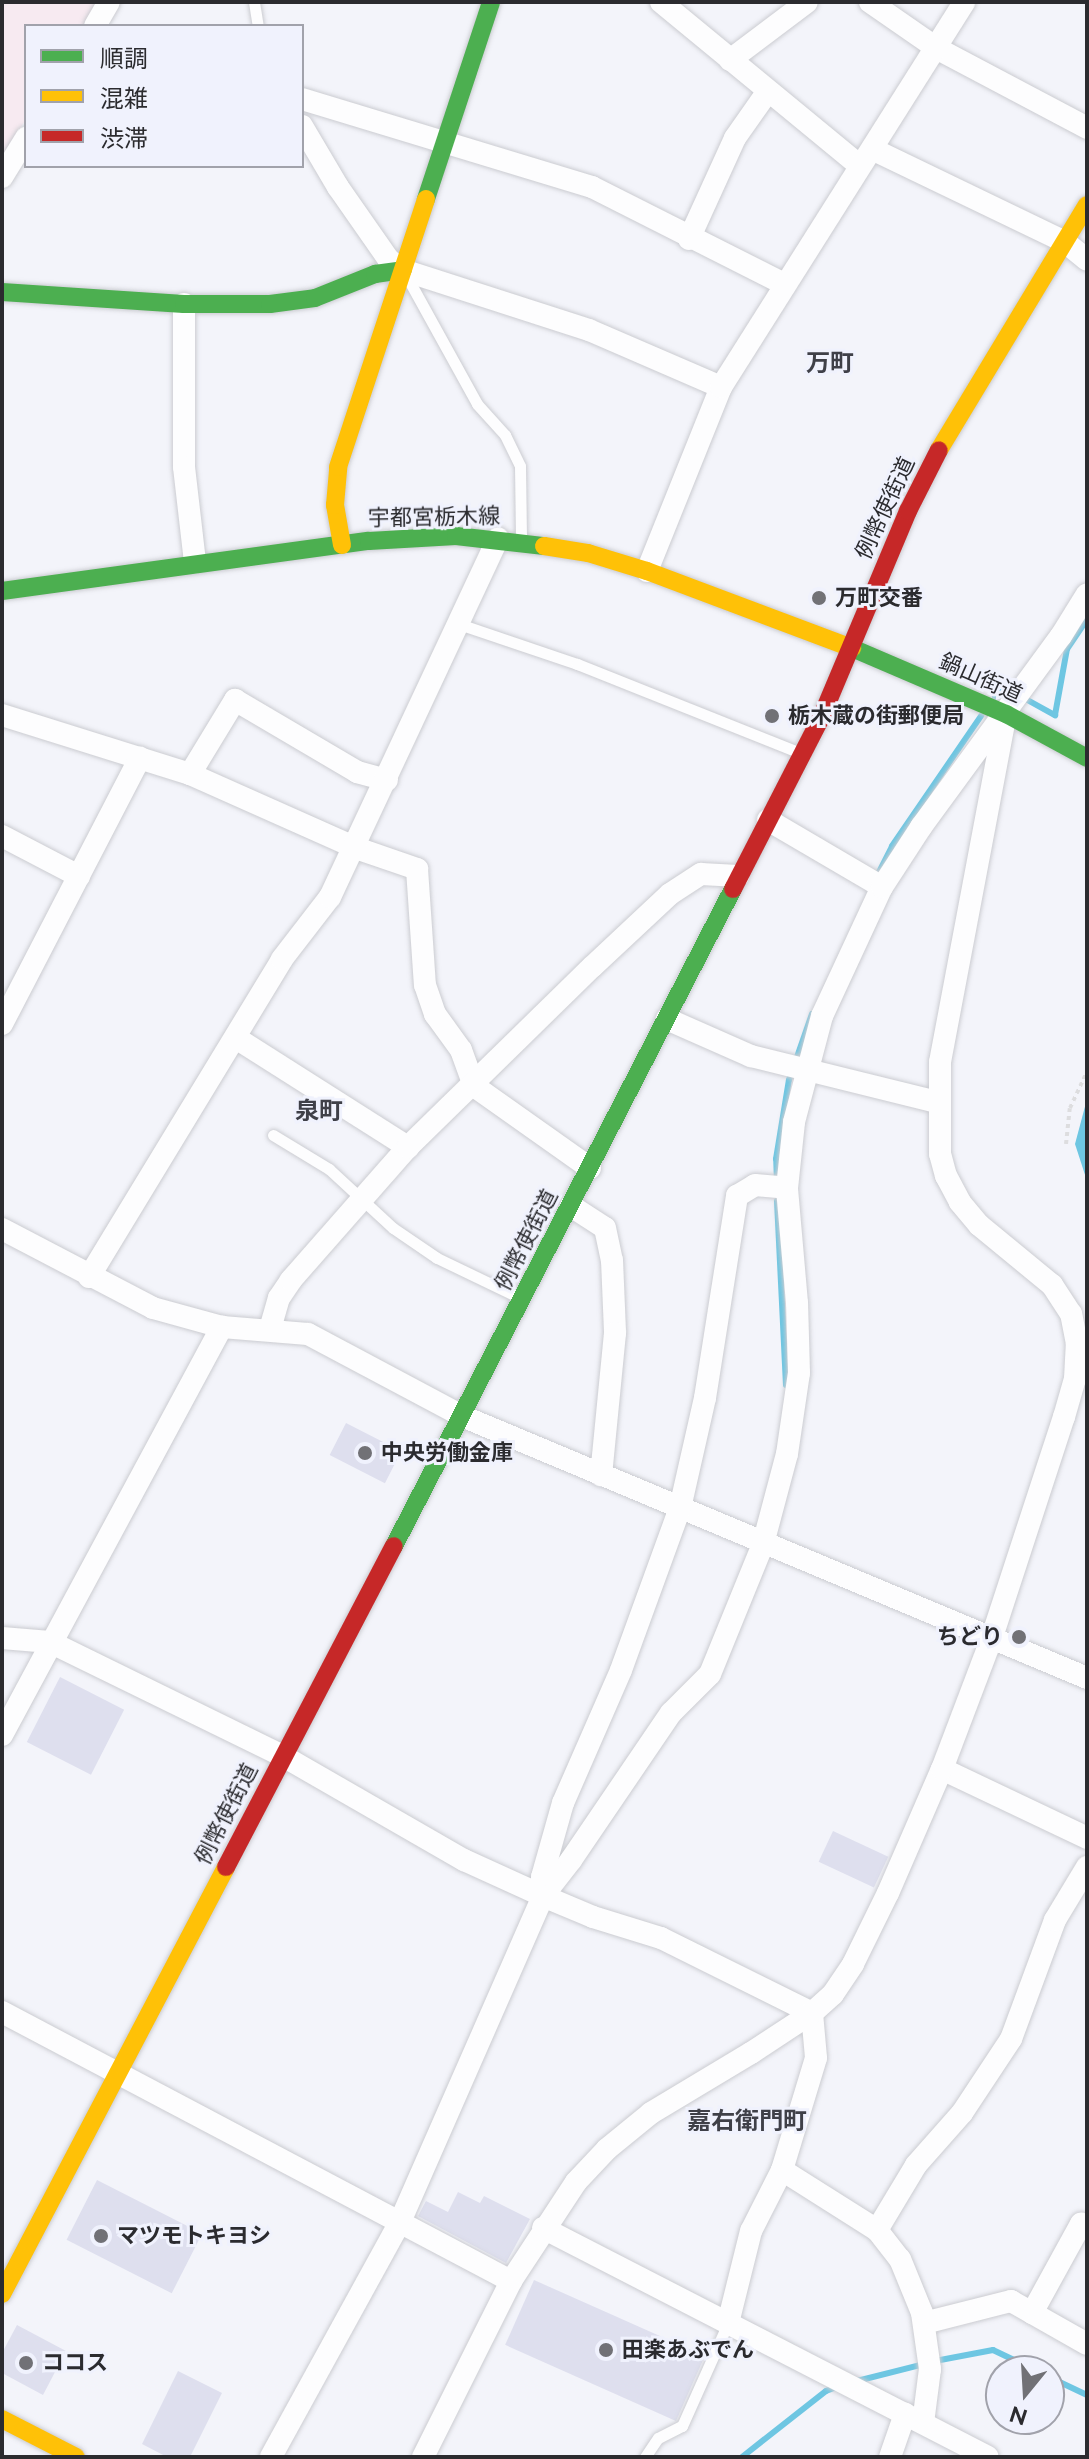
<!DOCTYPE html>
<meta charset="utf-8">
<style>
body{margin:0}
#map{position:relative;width:1089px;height:2459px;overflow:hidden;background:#f3f4fa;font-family:Raleway,"Noto Sans JP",sans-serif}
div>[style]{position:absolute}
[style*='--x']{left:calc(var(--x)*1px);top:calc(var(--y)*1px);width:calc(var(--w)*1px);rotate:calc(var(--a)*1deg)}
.education>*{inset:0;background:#f7eaf1}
.water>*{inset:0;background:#6ec6e2}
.stream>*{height:6px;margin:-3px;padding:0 3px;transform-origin:3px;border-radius:3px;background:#6ec6e2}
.building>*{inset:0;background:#dedfee;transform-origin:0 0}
.path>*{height:4px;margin-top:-2px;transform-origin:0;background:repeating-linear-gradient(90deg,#dddddf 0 4px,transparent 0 8px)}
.roads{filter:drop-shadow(0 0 2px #cbccd1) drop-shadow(0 0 2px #cbccd1)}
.lane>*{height:11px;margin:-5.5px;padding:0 5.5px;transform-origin:5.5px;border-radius:5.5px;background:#fdfdfe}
.street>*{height:22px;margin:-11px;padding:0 11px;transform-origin:11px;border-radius:11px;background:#fdfdfe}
.fast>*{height:18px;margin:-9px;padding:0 9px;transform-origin:9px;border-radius:9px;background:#4caf50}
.slow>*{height:18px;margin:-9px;padding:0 9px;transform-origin:9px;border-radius:9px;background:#ffc107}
.jam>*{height:18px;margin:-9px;padding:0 9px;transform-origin:9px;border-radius:9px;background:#c62828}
.dots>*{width:22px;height:22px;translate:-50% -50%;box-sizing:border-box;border:4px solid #f0f2fd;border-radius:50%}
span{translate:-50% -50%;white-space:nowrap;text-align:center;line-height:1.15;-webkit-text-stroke:6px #f0f2fd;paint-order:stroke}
.street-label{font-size:22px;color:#2b2b2f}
.poi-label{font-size:22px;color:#2b2b2f;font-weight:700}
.left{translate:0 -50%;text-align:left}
.right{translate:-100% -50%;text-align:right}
.neighbourhood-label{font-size:24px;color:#3f4048;font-weight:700}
.frame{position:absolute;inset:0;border:4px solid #2b2b2f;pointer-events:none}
.legend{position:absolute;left:24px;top:24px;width:280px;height:144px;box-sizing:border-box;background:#f0f2fd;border:2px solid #a1a2ab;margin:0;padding:10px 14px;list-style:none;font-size:24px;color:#2b2b2f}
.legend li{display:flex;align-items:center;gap:16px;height:40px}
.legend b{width:40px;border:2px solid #a1a2ab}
.north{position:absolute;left:985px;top:2355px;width:80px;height:80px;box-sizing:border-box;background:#f0f2fd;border:2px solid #a1a2ab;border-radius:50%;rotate:198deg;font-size:22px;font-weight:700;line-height:32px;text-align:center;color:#2b2b2f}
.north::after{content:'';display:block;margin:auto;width:28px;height:36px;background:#717176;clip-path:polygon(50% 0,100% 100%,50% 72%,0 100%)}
</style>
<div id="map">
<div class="education">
<div style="clip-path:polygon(2px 2px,97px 2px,83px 26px,26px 26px,26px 119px,2px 159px)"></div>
</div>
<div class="water">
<div style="clip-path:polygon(1087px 1099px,1087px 1181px,1075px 1144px)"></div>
</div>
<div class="stream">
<div style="--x:995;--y:697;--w:13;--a:-58"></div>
<div style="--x:1002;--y:686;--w:13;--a:29"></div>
<div style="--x:1022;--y:697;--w:38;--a:29"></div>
<div style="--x:1055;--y:715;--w:67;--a:-79.7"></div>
<div style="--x:1067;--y:649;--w:36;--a:-56"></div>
<div style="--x:878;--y:874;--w:31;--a:-63"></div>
<div style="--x:892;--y:846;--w:158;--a:-55.6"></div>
<div style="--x:777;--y:1182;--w:23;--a:-92"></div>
<div style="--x:776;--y:1159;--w:80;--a:-80.7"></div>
<div style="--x:789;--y:1080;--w:70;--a:-70.8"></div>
<div style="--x:777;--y:1201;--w:184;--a:87.2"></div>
<div style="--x:935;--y:2361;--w:59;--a:-10.7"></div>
<div style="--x:993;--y:2350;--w:49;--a:25.5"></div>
<div style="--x:1049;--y:2377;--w:42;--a:25.3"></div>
<div style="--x:853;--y:2382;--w:73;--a:-14.2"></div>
<div style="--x:742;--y:2457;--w:107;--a:-38.2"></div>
<div style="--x:826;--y:2391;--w:14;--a:-21"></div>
</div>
<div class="building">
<div style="left:346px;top:1423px;width:62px;height:36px;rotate:27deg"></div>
<div style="left:60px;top:1677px;width:72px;height:73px;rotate:27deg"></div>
<div style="left:833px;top:1831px;width:61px;height:34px;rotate:25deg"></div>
<div style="left:97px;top:2180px;width:118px;height:67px;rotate:27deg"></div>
<div style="clip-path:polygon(458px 2192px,480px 2203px,484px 2196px,530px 2219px,506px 2263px,418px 2216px,426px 2201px,448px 2212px)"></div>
<div style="left:534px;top:2280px;width:187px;height:71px;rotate:24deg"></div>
<div style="clip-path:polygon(17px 2325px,66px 2351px,43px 2395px,2px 2373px,2px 2353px)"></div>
<div style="clip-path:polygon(178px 2371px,222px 2393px,190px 2457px,167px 2457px,142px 2444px)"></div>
</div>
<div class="path">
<div style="--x:1066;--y:1144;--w:36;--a:-84"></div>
<div style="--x:1070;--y:1108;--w:40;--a:-65"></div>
</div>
<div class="roads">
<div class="lane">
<div style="--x:254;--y:2;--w:24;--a:81"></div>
<div style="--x:407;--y:277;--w:145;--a:61.1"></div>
<div style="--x:477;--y:404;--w:42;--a:47.9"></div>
<div style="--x:505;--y:435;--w:34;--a:64"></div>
<div style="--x:520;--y:466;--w:70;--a:89.2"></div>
<div style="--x:459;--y:624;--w:125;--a:18.7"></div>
<div style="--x:577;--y:664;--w:238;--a:21.7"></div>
<div style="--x:273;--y:1135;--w:66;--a:31.3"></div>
<div style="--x:329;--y:1169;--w:87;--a:42.7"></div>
<div style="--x:393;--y:1228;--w:53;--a:34.3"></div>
<div style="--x:437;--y:1258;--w:90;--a:25.7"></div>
<div style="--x:645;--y:2457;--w:23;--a:-56"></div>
<div style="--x:658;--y:2438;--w:27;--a:-27"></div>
<div style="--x:682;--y:2426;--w:113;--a:-65.9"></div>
</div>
<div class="street">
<div style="--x:661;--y:2;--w:256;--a:39.5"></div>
<div style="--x:870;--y:2;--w:83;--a:34.7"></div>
<div style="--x:938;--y:49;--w:169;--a:27.9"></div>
<div style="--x:95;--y:26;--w:28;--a:-60"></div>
<div style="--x:730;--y:60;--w:96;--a:-37"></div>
<div style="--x:302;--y:99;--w:303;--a:16.9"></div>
<div style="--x:592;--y:187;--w:215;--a:26.8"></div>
<div style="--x:302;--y:126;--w:71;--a:59.5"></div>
<div style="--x:338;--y:187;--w:89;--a:55.1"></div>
<div style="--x:389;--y:260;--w:17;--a:36"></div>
<div style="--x:403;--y:270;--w:195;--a:17.9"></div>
<div style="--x:589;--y:330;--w:144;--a:23.4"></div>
<div style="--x:872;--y:149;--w:214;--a:25.7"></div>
<div style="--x:1065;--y:242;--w:28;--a:39"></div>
<div style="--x:2;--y:177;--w:46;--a:-58.4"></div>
<div style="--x:689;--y:239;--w:111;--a:-65.5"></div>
<div style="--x:735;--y:138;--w:57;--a:-54.9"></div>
<div style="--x:184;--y:304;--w:163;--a:90"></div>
<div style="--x:184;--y:467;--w:96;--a:83.4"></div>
<div style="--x:647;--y:571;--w:198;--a:-68.1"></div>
<div style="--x:721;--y:387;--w:455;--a:-57.7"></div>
<div style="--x:2;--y:715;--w:197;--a:17.4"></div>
<div style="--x:190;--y:774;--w:182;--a:24"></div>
<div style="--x:356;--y:848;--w:65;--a:19"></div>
<div style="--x:417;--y:869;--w:116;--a:86.1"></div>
<div style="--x:425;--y:985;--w:31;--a:71"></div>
<div style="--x:435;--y:1014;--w:44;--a:54.2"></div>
<div style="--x:461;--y:1050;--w:38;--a:70"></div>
<div style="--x:474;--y:1086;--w:142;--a:35.3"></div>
<div style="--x:190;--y:774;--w:87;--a:-58.7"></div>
<div style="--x:235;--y:700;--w:142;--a:30.5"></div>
<div style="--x:357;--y:772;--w:31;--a:15"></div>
<div style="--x:768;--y:820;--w:132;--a:30.4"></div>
<div style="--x:2;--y:836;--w:87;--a:27.5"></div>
<div style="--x:667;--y:1019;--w:92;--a:23.8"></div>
<div style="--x:751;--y:1056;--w:192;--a:13.9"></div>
<div style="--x:2;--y:1024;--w:300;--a:-62.6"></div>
<div style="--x:236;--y:1038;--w:204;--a:32.4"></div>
<div style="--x:571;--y:1206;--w:40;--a:32.9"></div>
<div style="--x:605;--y:1228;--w:33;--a:78"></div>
<div style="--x:612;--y:1260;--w:73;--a:87.6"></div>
<div style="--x:615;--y:1333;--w:143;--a:95.6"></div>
<div style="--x:2;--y:1229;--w:170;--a:27.6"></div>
<div style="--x:153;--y:1308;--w:72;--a:15.4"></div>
<div style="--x:222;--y:1327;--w:86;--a:4.7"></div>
<div style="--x:308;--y:1334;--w:174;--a:28"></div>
<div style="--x:462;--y:1416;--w:678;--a:22.74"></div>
<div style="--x:89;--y:1277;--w:372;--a:-58.7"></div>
<div style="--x:282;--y:959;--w:78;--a:-52.3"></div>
<div style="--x:330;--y:897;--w:396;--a:-64.9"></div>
<div style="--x:270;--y:1329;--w:32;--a:-74"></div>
<div style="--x:279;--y:1298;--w:22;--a:-56"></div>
<div style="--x:291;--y:1280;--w:177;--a:-48.7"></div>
<div style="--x:408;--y:1147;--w:257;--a:-44.4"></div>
<div style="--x:592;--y:967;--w:107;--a:-43.1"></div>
<div style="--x:670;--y:894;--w:37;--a:-33"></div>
<div style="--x:701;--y:874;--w:37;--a:3"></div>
<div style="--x:2;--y:1638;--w:48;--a:4.8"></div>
<div style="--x:50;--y:1642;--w:259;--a:26.1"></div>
<div style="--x:283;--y:1756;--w:209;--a:29.9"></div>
<div style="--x:464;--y:1860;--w:87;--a:24.5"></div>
<div style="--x:543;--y:1896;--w:356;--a:113.7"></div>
<div style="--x:400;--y:2222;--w:268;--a:118.8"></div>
<div style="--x:2;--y:1735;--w:464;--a:-61.7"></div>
<div style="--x:942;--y:1769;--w:161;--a:25.4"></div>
<div style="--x:543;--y:1896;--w:46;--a:-52.1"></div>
<div style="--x:571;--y:1860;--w:178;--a:-55.8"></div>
<div style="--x:671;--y:1713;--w:55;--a:-45"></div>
<div style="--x:710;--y:1674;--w:140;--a:-67.8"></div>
<div style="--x:763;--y:1544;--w:93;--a:-75.1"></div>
<div style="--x:787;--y:1454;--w:82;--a:-81.6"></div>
<div style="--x:799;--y:1373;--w:70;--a:-91.6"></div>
<div style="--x:797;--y:1303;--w:115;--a:-95"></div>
<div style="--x:787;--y:1188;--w:66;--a:-83.9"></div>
<div style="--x:794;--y:1122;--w:110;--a:-75.2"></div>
<div style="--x:822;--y:1016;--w:142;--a:-65.1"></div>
<div style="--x:882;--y:887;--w:72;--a:-57"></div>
<div style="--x:921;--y:827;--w:237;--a:-53.8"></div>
<div style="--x:1061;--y:636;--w:49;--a:-58.2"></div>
<div style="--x:543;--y:1896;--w:19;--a:-93"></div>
<div style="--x:542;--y:1877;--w:77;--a:-74.2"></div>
<div style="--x:563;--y:1803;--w:145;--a:-66.4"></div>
<div style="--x:621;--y:1670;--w:172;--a:-70"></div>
<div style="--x:680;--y:1508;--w:113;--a:-77.2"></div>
<div style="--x:705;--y:1398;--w:205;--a:-81"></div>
<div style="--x:737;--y:1196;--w:21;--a:-31"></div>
<div style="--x:755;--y:1185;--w:32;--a:5"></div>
<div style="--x:543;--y:1896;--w:54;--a:22.8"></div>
<div style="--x:593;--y:1917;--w:71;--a:17.2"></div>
<div style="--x:661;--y:1938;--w:169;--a:26.4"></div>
<div style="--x:812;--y:2013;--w:45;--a:84.9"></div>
<div style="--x:816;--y:2058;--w:117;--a:106.9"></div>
<div style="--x:782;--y:2170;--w:68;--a:116.9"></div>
<div style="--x:751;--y:2231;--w:95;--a:104"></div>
<div style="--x:2;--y:2012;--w:576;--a:27.86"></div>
<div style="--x:782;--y:2170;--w:112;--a:32.3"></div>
<div style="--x:877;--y:2230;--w:37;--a:52"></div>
<div style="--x:900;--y:2259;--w:58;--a:67.8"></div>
<div style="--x:922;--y:2313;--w:57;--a:81.9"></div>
<div style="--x:930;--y:2369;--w:54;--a:97.4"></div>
<div style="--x:543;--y:2228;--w:500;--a:27.23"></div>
<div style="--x:877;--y:2230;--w:76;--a:-59"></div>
<div style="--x:916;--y:2165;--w:69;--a:-48.5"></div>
<div style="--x:962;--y:2113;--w:89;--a:-56.5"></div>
<div style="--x:1011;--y:2039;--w:127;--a:-69.7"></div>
<div style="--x:1055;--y:1920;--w:62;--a:-58.9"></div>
<div style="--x:1032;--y:2313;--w:102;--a:-61.2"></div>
<div style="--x:1081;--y:2224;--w:7;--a:34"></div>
<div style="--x:924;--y:2323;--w:90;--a:-14.2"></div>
<div style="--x:1011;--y:2301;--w:87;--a:29.5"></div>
<div style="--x:423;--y:2457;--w:197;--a:-63.4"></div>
<div style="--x:511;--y:2281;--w:118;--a:-56.7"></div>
<div style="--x:576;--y:2182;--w:45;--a:-46.8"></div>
<div style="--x:607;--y:2149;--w:57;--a:-39.3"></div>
<div style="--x:651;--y:2113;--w:117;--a:-31"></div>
<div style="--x:751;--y:2053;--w:73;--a:-33.3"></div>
<div style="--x:812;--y:2013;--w:28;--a:-42"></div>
<div style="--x:833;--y:1994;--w:36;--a:-56"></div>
<div style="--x:853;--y:1964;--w:79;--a:-63.8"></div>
<div style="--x:888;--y:1893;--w:135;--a:-66.5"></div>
<div style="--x:942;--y:1769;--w:138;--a:-69.2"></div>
<div style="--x:991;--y:1640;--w:235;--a:-71.9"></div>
<div style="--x:1064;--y:1417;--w:40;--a:-74"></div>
<div style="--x:1075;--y:1379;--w:35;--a:-87"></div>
<div style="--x:1077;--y:1344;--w:31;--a:-101"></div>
<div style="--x:1071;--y:1314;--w:35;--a:-123"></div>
<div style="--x:1052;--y:1285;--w:94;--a:-140.6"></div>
<div style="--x:979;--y:1225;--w:30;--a:-130"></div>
<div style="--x:960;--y:1202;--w:30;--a:-118"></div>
<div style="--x:946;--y:1176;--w:23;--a:-105"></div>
<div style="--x:940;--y:1154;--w:92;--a:-90"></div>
<div style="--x:940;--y:1062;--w:354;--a:-79.3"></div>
<div style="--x:890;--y:2457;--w:46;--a:-70.8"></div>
</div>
<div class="fast">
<div style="--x:426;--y:199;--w:207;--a:-71.7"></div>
<div style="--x:2;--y:292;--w:182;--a:3.8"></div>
<div style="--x:184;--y:304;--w:86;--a:0"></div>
<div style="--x:270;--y:304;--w:45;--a:-7.6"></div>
<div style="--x:315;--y:298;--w:65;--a:-21.8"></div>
<div style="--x:375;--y:274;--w:28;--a:-8"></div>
<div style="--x:2;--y:591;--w:370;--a:-7.8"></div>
<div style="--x:369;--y:541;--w:87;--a:-3.3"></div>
<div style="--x:456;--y:536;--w:89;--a:6.5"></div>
<div style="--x:852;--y:648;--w:168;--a:23.2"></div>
<div style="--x:1006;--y:714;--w:92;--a:28.5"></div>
<div style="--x:394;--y:1546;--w:739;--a:-62.71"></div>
</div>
<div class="slow">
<div style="--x:939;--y:450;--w:286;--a:-58.9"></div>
<div style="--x:342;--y:545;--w:41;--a:-99.9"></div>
<div style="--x:335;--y:505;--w:38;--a:-85"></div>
<div style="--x:338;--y:467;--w:282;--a:-71.8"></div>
<div style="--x:544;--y:546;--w:45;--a:9"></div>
<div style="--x:588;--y:553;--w:62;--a:17"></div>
<div style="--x:647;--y:571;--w:219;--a:20.6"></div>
<div style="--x:2;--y:2294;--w:482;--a:-62.3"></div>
<div style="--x:2;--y:2419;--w:83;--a:27.2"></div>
</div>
<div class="jam">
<div style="--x:733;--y:889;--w:192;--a:-62.8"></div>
<div style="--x:821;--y:718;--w:225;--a:-67.2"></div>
<div style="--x:908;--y:511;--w:68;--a:-63.1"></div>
<div style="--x:226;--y:1867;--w:362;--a:-62.4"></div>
</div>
</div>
<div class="dots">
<div style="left:819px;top:598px;background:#717176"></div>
<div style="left:772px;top:716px;background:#717176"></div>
<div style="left:365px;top:1453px;background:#717176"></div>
<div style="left:1019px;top:1637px;background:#717176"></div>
<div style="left:101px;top:2236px;background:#717176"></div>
<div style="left:606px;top:2350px;background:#717176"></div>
<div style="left:26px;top:2363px;background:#717176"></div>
</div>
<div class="street-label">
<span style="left:885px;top:508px;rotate:-65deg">例幣使街道</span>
<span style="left:434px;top:517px;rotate:-1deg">宇都宮栃木線</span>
<span style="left:981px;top:678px;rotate:24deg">鍋山街道</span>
<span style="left:526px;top:1240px;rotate:-63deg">例幣使街道</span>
<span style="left:226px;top:1814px;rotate:-63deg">例幣使街道</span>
</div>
<div class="poi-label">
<span class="left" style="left:835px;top:598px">万町交番</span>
<span class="left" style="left:788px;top:716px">栃木蔵の街郵便局</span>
<span class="left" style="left:381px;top:1453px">中央労働金庫</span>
<span class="right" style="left:1003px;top:1637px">ちどり</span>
<span class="left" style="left:117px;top:2236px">マツモトキヨシ</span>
<span class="left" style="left:622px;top:2350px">田楽あぶでん</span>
<span class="left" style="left:42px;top:2363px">ココス</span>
</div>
<div class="neighbourhood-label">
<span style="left:830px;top:363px">万町</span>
<span style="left:319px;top:1111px">泉町</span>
<span style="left:747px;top:2121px">嘉右衛門町</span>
</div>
<div class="frame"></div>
<ul class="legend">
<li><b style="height:10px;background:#4caf50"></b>順調</li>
<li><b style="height:10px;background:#ffc107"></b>混雑</li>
<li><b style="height:10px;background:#c62828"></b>渋滞</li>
</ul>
<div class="north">N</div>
</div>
